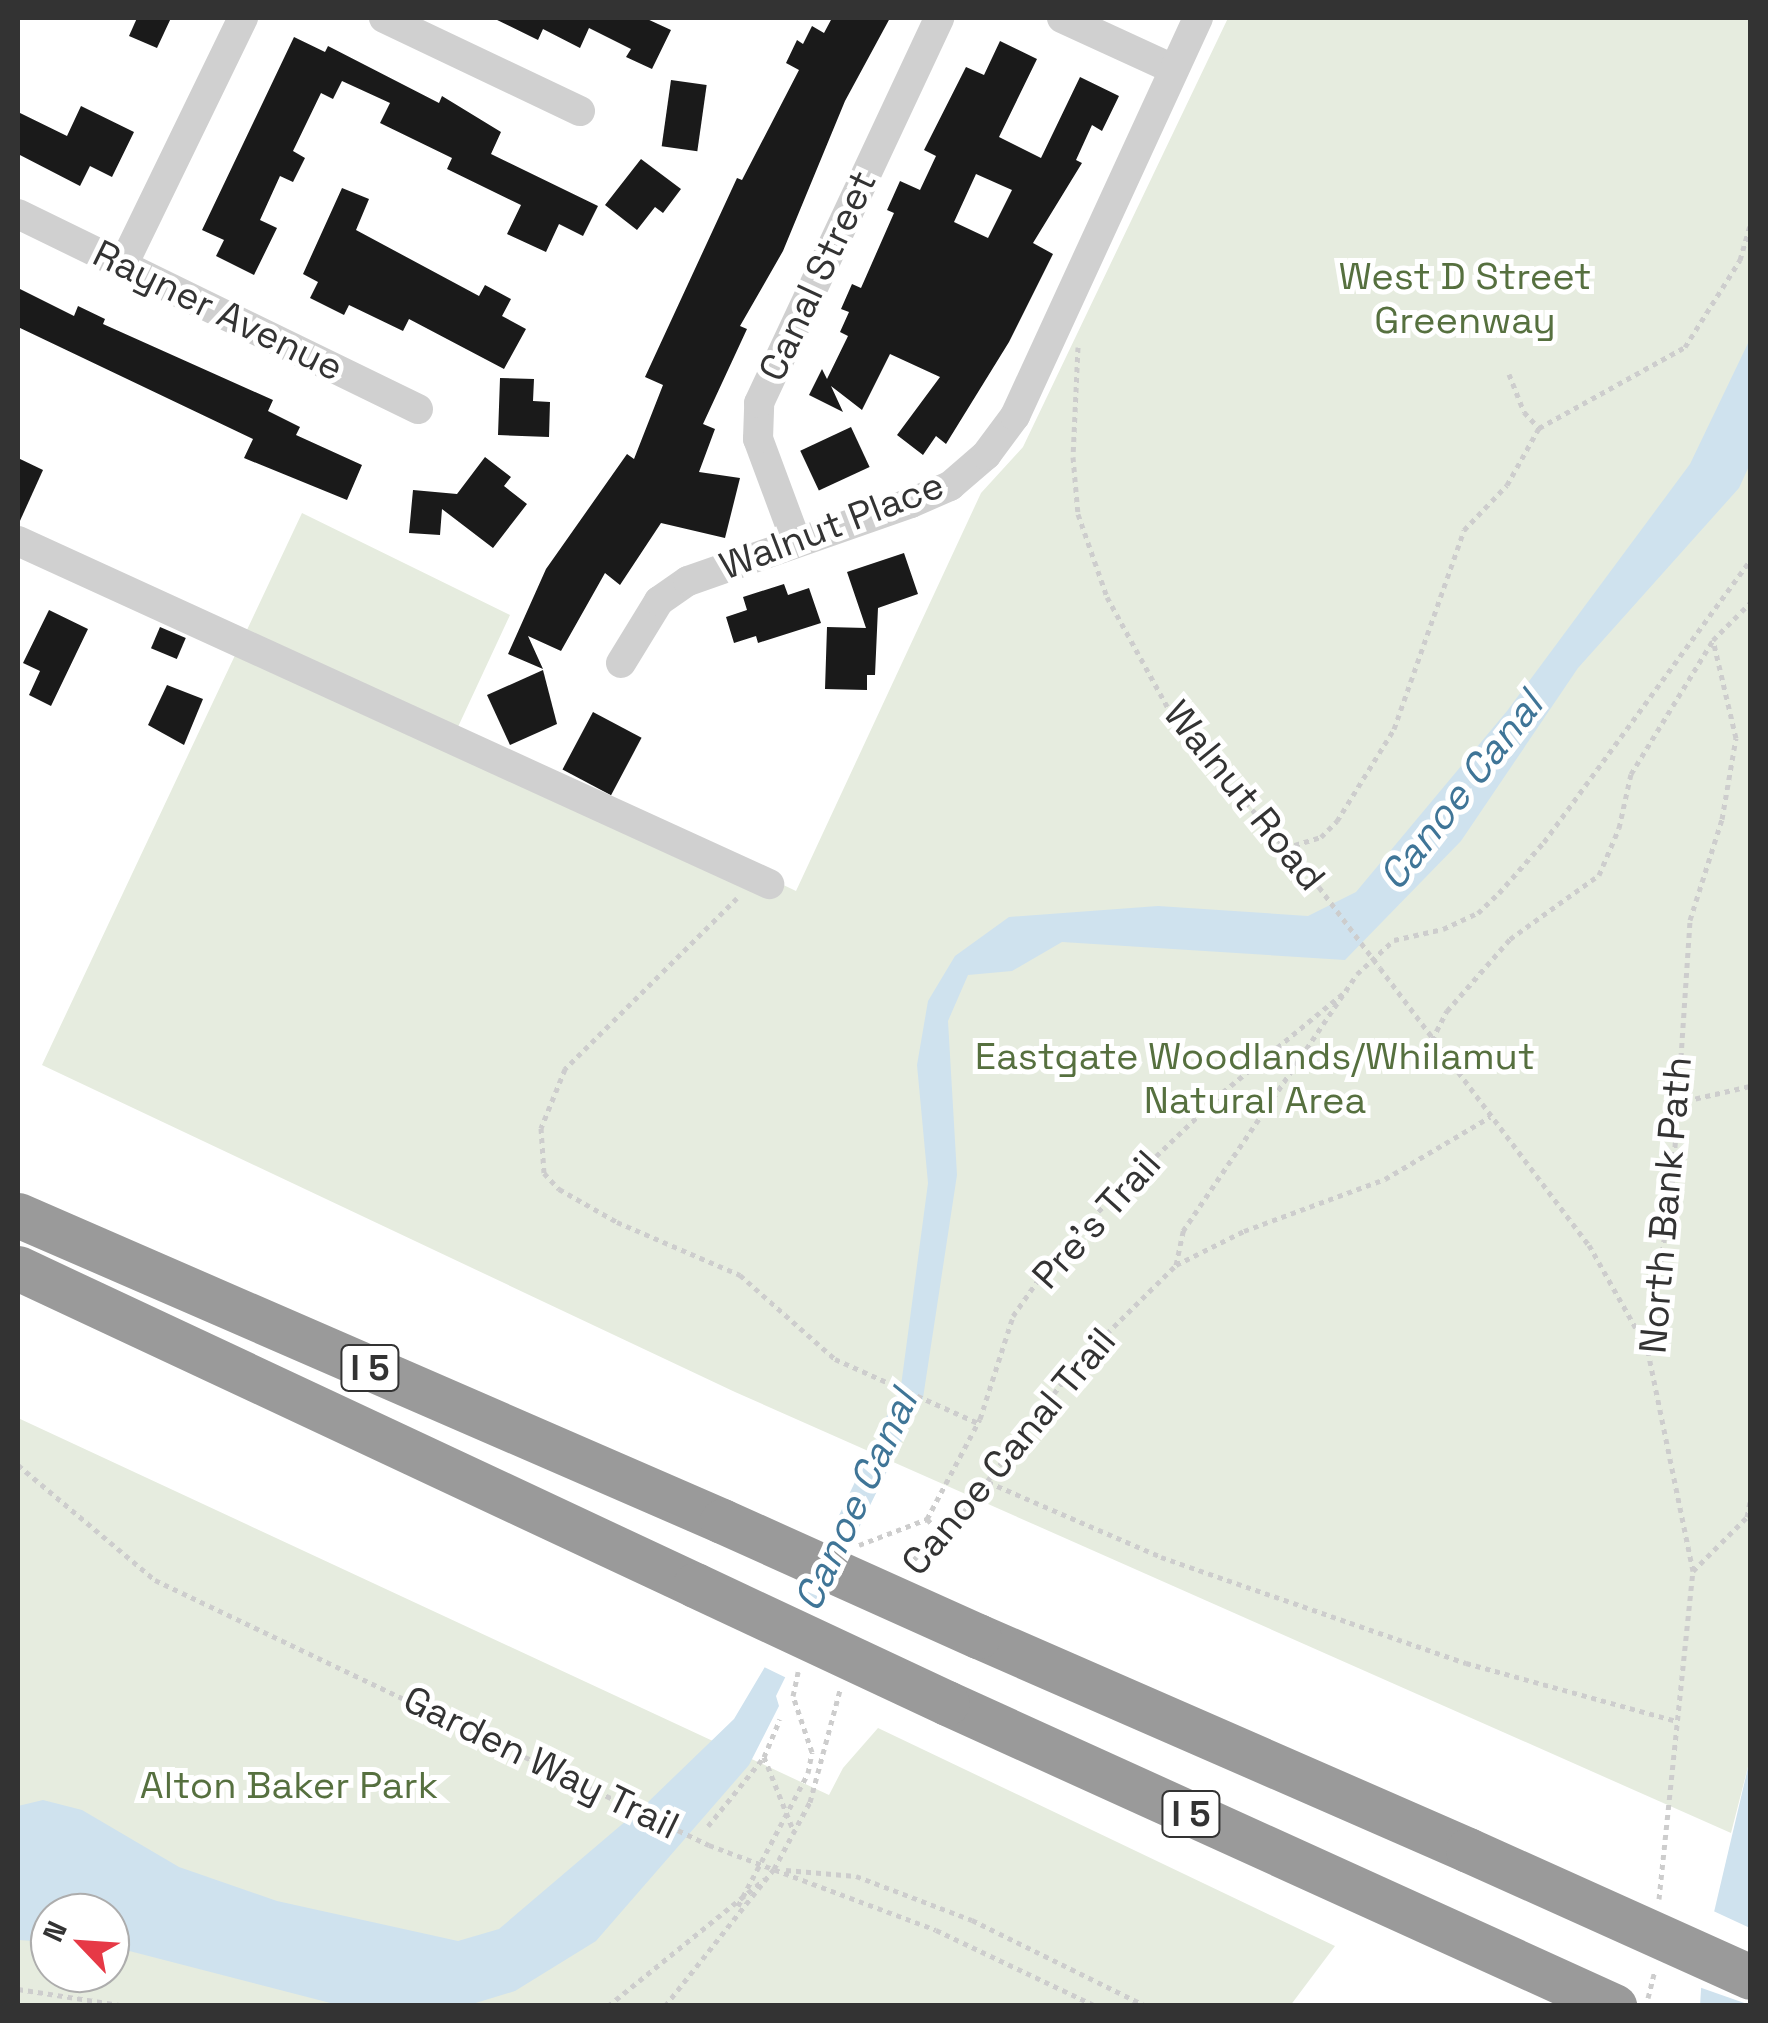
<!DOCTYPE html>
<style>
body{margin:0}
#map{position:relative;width:1768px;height:2023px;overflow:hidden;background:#fff;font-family:"Space Grotesk",sans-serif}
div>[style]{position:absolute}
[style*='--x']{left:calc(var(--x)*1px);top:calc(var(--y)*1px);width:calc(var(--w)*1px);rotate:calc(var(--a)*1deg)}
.green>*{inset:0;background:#e6ecdf}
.water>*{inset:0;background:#cfe2ee}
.pier>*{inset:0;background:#fff;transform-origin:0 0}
.building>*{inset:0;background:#1a1a1a;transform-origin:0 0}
.path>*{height:5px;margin-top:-2.5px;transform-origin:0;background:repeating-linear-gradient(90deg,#cdcdcd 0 5px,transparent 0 10px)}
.minor>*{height:30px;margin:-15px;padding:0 15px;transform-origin:15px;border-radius:15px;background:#d0d0d0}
.highway>*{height:45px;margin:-22.5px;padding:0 22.5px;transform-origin:22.5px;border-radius:22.5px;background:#9a9a9a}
.path-bridge>*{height:5px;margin-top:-2.5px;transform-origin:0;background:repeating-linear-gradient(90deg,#cdcdcd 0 5px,transparent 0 10px)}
.highway-bridge>*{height:45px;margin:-22.5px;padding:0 22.5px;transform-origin:22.5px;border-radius:22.5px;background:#9a9a9a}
span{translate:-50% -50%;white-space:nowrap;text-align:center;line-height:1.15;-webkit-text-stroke:10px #fff;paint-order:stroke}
.shield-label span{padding:2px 8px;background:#fff;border:2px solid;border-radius:8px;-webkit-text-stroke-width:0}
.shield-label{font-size:35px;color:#333;font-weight:700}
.street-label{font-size:38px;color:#333}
.park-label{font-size:38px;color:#56703f}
.water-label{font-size:40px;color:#3f7597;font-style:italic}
.frame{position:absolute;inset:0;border:20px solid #333;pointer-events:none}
.north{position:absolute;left:30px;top:1893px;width:100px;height:100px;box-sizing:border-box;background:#fff;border:2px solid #adadad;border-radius:50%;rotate:295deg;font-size:28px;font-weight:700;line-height:40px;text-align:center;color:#333}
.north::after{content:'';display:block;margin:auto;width:35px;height:45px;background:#e63946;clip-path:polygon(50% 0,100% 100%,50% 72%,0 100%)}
</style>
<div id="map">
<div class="green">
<div style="clip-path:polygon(1228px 18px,1750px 18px,1750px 1759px,1731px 1833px,735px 1392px,42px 1065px,302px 513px,510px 615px,457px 729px,796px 891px,981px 493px,1023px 447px)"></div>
<div style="clip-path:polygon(evenodd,18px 1418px,829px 1795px,843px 1768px,878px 1728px,1335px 1946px,1290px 2006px,18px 2005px,18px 1418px,50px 1913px,110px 1913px,110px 1973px,50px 1973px,50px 1913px)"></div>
</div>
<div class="water">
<div style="clip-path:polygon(1750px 339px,1750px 464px,1739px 488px,1578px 668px,1461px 841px,1345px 960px,1062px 942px,1012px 971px,968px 975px,948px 1021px,957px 1175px,923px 1398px,776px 1696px,779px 1706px,749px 1765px,596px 1941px,515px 1991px,469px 2005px,342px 2006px,110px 1946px,110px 1913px,50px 1913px,50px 1942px,18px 1940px,18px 1806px,43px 1800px,82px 1810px,179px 1867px,277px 1901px,458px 1941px,499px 1929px,647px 1803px,734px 1719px,772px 1655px,901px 1386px,928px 1183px,917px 1065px,928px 1001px,955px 956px,1009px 917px,1158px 906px,1308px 916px,1356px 892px,1507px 711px,1690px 464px)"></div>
<div style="clip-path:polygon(1750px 1759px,1750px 2005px,1700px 2006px,1703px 1959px)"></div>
</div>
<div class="pier">
<div style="left:827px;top:1520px;width:37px;height:74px;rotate:22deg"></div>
<div style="left:792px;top:1596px;width:34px;height:76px;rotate:26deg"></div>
<div style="clip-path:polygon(1709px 1909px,1750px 1928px,1750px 2005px,1696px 1986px)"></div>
</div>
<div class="building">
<div style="clip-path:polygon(137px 18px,171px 18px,157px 48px,129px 36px)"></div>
<div style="clip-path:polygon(493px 18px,645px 18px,671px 30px,652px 69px,626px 57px,631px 49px,589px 28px,580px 48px,543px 29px,538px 40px)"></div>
<div style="clip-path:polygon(832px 18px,890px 18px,845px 101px,783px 251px,740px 326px,747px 329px,703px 424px,715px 429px,699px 472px,740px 478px,725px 538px,661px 523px,620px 585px,605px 573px,561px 651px,528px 636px,543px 669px,508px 654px,546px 569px,627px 454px,634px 459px,663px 385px,645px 377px,737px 178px,742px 180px,799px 70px,786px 63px,797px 40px,803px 44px,812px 26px,824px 33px)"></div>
<div style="clip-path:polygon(294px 37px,325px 52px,328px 46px,439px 103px,442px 96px,501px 132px,491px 154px,598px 206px,583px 236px,559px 224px,546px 252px,507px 234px,521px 205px,447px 169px,452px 158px,380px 123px,390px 103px,342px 81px,333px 99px,321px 93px,293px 151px,305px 158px,293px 182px,280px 176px,260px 220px,277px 228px,254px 275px,216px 256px,224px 240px,202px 230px)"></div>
<div style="clip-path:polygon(evenodd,1000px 41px,1037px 59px,999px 137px,1041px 158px,1080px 77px,1119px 96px,1102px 131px,1092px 125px,1076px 160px,1082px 163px,1033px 243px,1053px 254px,1009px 342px,946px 444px,936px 436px,923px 455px,897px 435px,940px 377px,890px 354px,862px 410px,831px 386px,843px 412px,809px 395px,822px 369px,827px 379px,848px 336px,840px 332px,849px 312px,841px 309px,852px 284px,861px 288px,894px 213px,887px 210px,900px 181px,920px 190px,936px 156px,924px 150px,966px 67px,984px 75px,1000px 41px,976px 174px,1012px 190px,988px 238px,954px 222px,976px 174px)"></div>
<div style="left:671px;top:80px;width:36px;height:67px;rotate:8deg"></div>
<div style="clip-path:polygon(81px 106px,134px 132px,112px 177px,90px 166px,80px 186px,18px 154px,18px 112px,67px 136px)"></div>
<div style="clip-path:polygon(641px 159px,681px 189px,663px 213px,655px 207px,637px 230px,605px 205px)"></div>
<div style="clip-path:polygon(342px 188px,369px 199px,356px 230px,479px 296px,485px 285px,511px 299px,502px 316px,526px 329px,504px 369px,409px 319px,403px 331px,349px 305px,344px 315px,310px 298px,318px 282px,303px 274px)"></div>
<div style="clip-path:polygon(18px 288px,74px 316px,78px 306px,105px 319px,103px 324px,273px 400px,268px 411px,300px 427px,296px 435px,362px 465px,347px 500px,244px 458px,253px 439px,18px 327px)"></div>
<div style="clip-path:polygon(500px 378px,534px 379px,533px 401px,550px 402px,549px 437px,498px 435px)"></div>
<div style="left:851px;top:427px;width:44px;height:56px;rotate:65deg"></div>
<div style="clip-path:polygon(485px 457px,511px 477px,504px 486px,527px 504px,493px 548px,442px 509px,440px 535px,409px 533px,413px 490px,457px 494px)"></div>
<div style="clip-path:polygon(18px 458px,43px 470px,19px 523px,18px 522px)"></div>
<div style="clip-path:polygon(904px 553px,918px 594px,878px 608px,875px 675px,867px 675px,867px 690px,825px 689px,827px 627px,866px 628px,847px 572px)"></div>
<div style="clip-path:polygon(784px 584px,788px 595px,809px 588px,821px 623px,758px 643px,756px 636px,734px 643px,726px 617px,747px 610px,743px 597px)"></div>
<div style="clip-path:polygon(49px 610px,88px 629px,51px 706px,29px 695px,40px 671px,23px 663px)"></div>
<div style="left:160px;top:627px;width:28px;height:23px;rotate:23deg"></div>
<div style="clip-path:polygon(543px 670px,557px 724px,510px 745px,487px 695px)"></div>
<div style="clip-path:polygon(167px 685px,203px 699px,184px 745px,148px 725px)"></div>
<div style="left:593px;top:712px;width:55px;height:65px;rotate:28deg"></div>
</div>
<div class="path">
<div style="--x:1078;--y:347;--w:110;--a:92.6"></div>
<div style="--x:1073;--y:457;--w:57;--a:85"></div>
<div style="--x:1078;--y:514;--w:88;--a:70.7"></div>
<div style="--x:1107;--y:597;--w:139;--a:61.2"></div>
<div style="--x:1174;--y:719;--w:222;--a:49.2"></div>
<div style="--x:1509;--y:374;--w:41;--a:68.5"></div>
<div style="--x:1524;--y:412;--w:22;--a:47"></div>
<div style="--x:1285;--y:848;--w:38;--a:-17"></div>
<div style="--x:1321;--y:837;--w:23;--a:-45"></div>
<div style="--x:1337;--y:821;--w:108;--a:-58.2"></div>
<div style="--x:1394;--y:729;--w:211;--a:-70.6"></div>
<div style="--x:1464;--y:530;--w:62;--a:-46.3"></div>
<div style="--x:1507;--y:485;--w:65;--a:-60.7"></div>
<div style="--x:1539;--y:428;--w:167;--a:-29"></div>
<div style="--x:1685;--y:347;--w:103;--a:-57.7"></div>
<div style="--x:1740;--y:260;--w:35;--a:-74"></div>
<div style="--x:737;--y:898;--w:243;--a:135.2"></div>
<div style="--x:565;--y:1069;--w:64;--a:112.1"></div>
<div style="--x:541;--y:1128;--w:45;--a:86.2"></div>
<div style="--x:544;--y:1173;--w:22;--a:47"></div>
<div style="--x:559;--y:1189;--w:67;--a:29.6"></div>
<div style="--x:617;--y:1222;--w:134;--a:23.3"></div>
<div style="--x:740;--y:1275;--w:127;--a:41.5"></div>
<div style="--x:835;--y:1359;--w:157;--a:24.1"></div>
<div style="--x:1380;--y:968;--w:347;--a:53"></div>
<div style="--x:1589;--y:1245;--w:118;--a:60.6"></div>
<div style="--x:1432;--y:1040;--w:33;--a:-63"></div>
<div style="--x:1447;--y:1011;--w:96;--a:-48.8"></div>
<div style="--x:1510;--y:939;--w:110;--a:-35.7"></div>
<div style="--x:1599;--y:875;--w:51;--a:-66.9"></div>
<div style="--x:1619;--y:828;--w:55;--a:-77.5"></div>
<div style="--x:1631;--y:774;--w:157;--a:-58.5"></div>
<div style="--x:1713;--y:640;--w:52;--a:-45"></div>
<div style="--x:1676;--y:1103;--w:76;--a:-12.9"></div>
<div style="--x:1176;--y:1265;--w:35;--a:-78"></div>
<div style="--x:1183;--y:1231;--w:310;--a:-55.9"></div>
<div style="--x:1357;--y:974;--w:50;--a:-42.6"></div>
<div style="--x:1394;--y:940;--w:50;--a:-12.7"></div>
<div style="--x:1443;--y:929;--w:38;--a:-25"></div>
<div style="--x:1478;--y:913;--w:29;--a:-44"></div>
<div style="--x:1499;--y:893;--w:68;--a:-48.6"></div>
<div style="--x:1544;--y:842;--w:348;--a:-53.8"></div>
<div style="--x:18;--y:1465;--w:179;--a:40"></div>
<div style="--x:155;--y:1580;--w:614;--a:25.56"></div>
<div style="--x:709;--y:1845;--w:242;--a:20.5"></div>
<div style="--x:936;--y:1930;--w:177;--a:25.4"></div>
<div style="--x:988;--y:1482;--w:189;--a:23.4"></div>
<div style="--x:1161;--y:1557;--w:323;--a:19.2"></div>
<div style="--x:1466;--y:1663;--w:218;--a:15.4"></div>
<div style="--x:927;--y:1519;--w:20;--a:45"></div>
<div style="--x:859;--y:1545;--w:73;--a:-20.9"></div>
<div style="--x:927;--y:1519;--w:113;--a:-62.1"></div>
<div style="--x:980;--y:1419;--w:108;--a:-72.2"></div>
<div style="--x:1013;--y:1316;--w:85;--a:-55"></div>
<div style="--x:1062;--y:1246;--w:223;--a:-43.7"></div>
<div style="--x:1223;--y:1092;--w:161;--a:-39.4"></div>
<div style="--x:907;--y:1566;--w:77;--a:-43.4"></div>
<div style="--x:963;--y:1513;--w:190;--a:-52.7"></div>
<div style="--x:1078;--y:1362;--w:138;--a:-44.7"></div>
<div style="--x:1176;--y:1265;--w:76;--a:-26.6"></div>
<div style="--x:1244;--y:1231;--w:150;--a:-20.2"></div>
<div style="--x:1385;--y:1179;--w:122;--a:-30.6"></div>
<div style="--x:1693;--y:1571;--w:76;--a:-45"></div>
<div style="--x:1747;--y:1517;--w:15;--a:-79"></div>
<div style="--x:764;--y:1757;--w:81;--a:68.2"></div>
<div style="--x:708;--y:1826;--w:89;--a:-50.9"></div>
<div style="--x:764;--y:1757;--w:41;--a:-67.2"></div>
<div style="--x:786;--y:1870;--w:70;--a:4.9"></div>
<div style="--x:856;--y:1876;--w:124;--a:20.8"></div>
<div style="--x:972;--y:1920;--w:194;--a:26.3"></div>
<div style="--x:1659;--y:1899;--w:330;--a:-84.1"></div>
<div style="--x:1693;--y:1571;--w:225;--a:-101.6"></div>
<div style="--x:1648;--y:1351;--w:176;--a:-81.8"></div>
<div style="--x:1673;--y:1177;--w:258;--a:-86.2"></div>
<div style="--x:1690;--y:920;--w:106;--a:-72.4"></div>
<div style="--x:1722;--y:819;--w:82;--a:-80.2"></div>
<div style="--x:1736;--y:738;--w:101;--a:-103.2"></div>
<div style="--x:738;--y:1906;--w:150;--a:-62.2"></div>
<div style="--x:808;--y:1773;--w:21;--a:-79"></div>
<div style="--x:812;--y:1752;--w:59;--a:-108.7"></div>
<div style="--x:793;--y:1696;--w:25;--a:-78"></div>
<div style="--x:18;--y:1989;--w:109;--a:8.9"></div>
<div style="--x:1648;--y:1998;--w:29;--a:-76"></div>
<div style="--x:608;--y:2006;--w:202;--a:-39"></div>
<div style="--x:665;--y:2006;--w:175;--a:-51.5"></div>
<div style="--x:774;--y:1869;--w:76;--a:-61.8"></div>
<div style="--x:810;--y:1802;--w:116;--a:-75"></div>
</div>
<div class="minor">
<div style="--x:384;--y:18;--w:217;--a:25.4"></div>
<div style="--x:1062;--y:18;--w:122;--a:24.7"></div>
<div style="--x:18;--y:214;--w:445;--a:26"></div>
<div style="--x:123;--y:265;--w:275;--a:-64.1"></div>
<div style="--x:18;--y:541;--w:826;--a:24.55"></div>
<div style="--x:796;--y:541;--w:109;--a:-110.4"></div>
<div style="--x:758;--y:439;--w:36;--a:-88"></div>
<div style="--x:759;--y:403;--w:425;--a:-64.9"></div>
<div style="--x:621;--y:663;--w:73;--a:-58.5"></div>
<div style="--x:659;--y:601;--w:35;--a:-35"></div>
<div style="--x:688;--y:581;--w:236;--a:-19.3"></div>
<div style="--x:911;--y:503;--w:43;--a:-23.6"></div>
<div style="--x:950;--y:486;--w:48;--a:-40.7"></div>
<div style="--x:986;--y:455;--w:49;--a:-53.4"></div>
<div style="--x:1015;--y:416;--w:438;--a:-65.3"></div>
</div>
<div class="highway">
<div style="--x:18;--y:1215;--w:768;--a:23.49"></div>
<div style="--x:18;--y:1268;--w:748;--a:25.09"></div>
<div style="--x:978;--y:1636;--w:535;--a:23.59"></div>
<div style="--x:947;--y:1703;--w:733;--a:24.43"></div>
</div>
<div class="path-bridge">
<div style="--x:1319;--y:887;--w:101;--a:53"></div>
</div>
<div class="highway-bridge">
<div style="--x:722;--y:1521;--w:281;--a:24.2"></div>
<div style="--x:695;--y:1585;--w:278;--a:25.1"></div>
<div style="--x:1468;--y:1850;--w:309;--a:24.2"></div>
</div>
<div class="shield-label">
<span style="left:370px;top:1368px">I 5</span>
<span style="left:1191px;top:1814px">I 5</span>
</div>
<div class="street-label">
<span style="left:818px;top:276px;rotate:-65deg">Canal Street</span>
<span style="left:218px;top:311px;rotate:26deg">Rayner Avenue</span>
<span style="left:832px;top:526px;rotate:-21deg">Walnut Place</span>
<span style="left:1244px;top:796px;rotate:51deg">Walnut Road</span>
<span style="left:1666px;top:1205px;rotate:-85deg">North Bank Path</span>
<span style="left:1097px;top:1220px;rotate:-48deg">Pre's Trail</span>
<span style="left:1009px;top:1452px;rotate:-50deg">Canoe Canal Trail</span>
<span style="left:541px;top:1763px;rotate:26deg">Garden Way Trail</span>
</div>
<div class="park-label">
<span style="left:1465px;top:299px">West D Street<br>Greenway</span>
<span style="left:1255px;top:1079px">Eastgate Woodlands/Whilamut<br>Natural Area</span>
<span style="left:289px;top:1786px">Alton Baker Park</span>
</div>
<div class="water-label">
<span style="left:1461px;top:791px;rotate:-52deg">Canoe Canal</span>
<span style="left:856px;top:1501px;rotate:-65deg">Canoe Canal</span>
</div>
<div class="frame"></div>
<div class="north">N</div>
</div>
